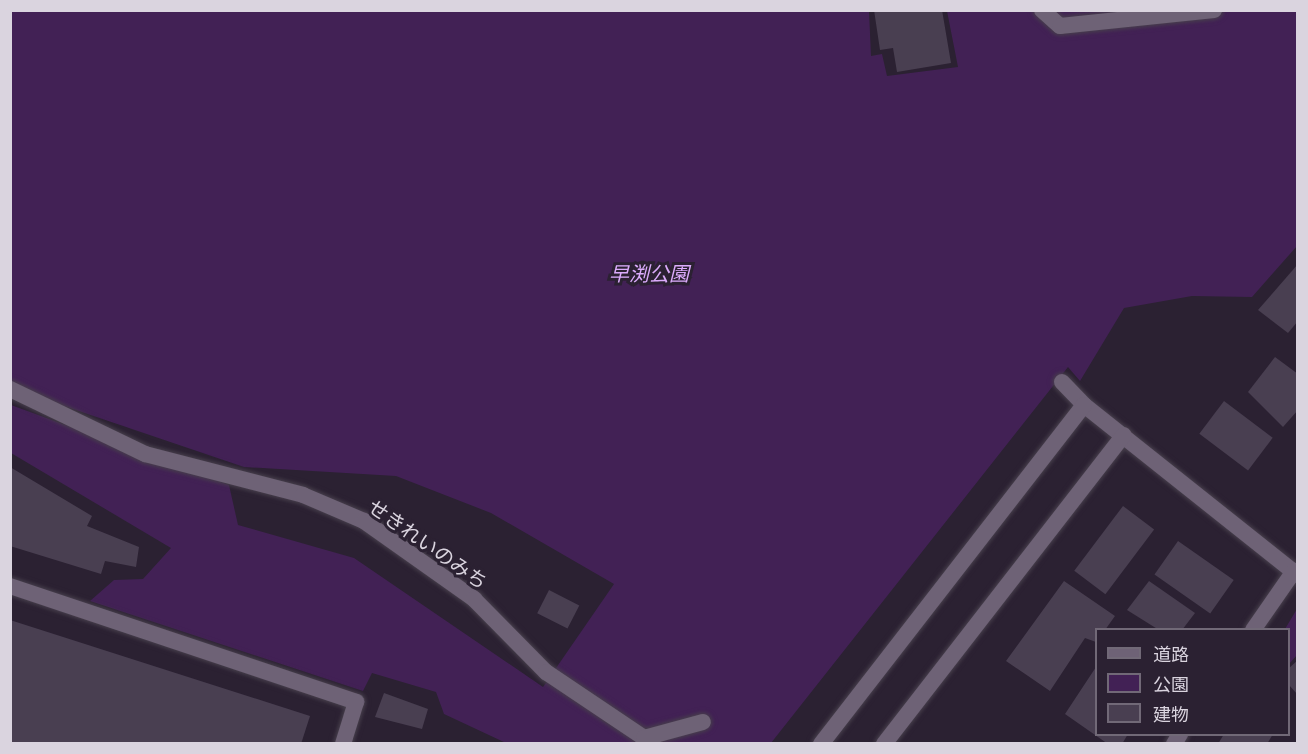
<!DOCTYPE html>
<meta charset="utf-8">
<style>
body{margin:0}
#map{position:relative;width:1308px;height:754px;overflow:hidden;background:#2b2132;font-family:Lora,"Noto Sans JP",serif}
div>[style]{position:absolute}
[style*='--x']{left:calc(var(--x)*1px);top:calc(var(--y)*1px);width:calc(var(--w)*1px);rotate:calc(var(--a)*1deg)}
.green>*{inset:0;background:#422155}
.building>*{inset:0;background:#493f51;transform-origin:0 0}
.roads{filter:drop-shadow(0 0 2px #473f4c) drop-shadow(0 0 2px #473f4c)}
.service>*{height:16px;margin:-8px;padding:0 8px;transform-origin:8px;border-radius:8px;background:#6e6276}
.pedestrian>*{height:16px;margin:-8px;padding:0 8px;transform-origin:8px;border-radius:8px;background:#6e6276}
.minor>*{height:16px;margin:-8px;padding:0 8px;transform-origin:8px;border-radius:8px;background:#6e6276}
.tertiary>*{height:16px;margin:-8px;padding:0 8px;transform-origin:8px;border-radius:8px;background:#6e6276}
span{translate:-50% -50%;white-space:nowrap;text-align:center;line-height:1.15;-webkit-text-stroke:6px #2b2132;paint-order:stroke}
.park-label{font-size:20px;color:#dbabfb;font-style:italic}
.street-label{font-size:20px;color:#dad4df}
.frame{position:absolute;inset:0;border:12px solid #dad4df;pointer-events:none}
.legend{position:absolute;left:1095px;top:628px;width:195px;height:108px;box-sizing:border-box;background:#2b2132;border:2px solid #716977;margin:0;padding:8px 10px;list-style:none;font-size:18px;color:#dad4df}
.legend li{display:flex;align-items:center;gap:12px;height:30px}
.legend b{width:30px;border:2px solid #716977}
</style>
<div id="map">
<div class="green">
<div style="clip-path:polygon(11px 11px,869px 11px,871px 56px,882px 54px,887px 76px,958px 67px,947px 11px,1297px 11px,1297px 246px,1252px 297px,1192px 296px,1124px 308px,1080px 381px,1068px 367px,771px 743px,506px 743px,444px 714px,436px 692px,372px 673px,363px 691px,90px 601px,114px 580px,143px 579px,171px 548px,11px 453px,11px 405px,229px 485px,238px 525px,354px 558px,543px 687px,614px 584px,491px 513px,396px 476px,244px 467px,11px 388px)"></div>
<div style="clip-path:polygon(1297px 609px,1297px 655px,1289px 664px,1288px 630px,1285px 629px)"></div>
</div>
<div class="building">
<div style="clip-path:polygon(874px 10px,942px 10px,951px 63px,897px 72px,893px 48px,880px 50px)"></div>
<div style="clip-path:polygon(1298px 264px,1298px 321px,1288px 333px,1258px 310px)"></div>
<div style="clip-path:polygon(1275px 357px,1298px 374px,1298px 410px,1283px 427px,1248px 392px)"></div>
<div style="left:1224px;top:401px;width:61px;height:41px;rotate:37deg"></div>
<div style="clip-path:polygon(10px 467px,92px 516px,87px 526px,139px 547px,136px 567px,105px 561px,101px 574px,10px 546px)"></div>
<div style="left:1123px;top:506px;width:39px;height:81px;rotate:37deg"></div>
<div style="left:1178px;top:541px;width:68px;height:41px;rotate:35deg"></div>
<div style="clip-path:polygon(1064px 581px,1115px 616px,1105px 630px,1096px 630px,1096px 642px,1085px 638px,1050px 691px,1006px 661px)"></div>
<div style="clip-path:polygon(1149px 581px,1195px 613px,1182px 630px,1159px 630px,1127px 610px)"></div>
<div style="left:549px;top:590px;width:34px;height:26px;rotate:27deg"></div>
<div style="clip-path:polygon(10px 620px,310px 716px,301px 744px,10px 744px)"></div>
<div style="clip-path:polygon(1298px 660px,1298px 695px,1288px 684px,1288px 669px)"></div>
<div style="clip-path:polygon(1096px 667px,1096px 734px,1128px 734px,1122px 744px,1108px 744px,1065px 714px)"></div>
<div style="clip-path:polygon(384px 693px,428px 709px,422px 729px,375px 717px)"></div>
<div style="clip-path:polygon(1224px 734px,1273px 734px,1267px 744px,1218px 744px)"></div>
</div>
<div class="roads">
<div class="service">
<div style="--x:1062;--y:382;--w:32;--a:46"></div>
<div style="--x:10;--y:586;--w:365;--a:18.5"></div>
<div style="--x:356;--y:702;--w:44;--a:107.2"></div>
</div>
<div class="pedestrian">
<div style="--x:10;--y:389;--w:150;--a:25.7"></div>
<div style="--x:145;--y:454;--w:163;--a:14.5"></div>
<div style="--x:303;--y:495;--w:66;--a:23.1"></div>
<div style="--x:364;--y:521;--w:135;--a:35.3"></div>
<div style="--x:474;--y:599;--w:103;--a:45.4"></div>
<div style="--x:546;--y:672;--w:129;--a:33.9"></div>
<div style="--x:644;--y:738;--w:61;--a:-15.2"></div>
</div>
<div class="minor">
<div style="--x:1042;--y:10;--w:24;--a:42"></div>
<div style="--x:1060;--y:26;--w:155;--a:-5.9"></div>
<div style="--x:1084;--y:405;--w:273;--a:38.5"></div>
<div style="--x:1253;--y:630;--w:72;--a:-55.2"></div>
<div style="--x:1174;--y:744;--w:12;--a:-59"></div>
</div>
<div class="tertiary">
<div style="--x:821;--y:744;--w:429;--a:-52.2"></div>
<div style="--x:884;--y:744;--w:391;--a:-52.2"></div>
</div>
</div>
<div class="park-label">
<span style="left:649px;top:273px">早渕公園</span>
</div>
<div class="street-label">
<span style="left:428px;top:544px;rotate:35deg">せきれいのみち</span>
</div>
<div class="frame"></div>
<ul class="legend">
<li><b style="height:8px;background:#6e6276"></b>道路</li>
<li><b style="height:16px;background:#422155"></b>公園</li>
<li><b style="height:16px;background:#493f51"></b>建物</li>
</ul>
</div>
